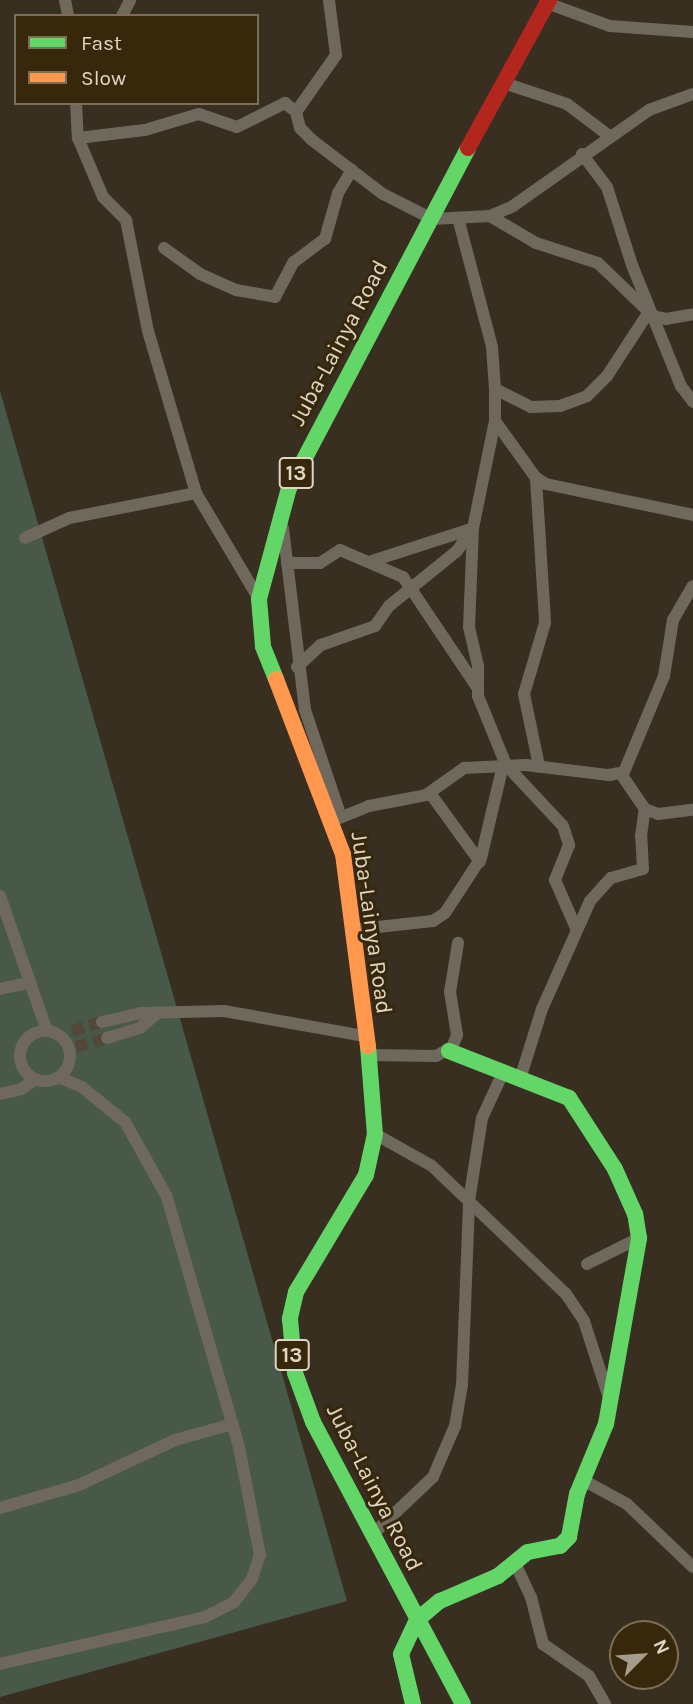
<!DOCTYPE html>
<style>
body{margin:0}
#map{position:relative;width:693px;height:1704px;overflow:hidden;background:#382f20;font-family:Karla,sans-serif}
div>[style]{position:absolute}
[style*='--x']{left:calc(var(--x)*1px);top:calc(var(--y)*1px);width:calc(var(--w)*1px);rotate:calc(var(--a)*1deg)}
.green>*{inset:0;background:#48594a}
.street-tunnel>*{height:12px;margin-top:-6px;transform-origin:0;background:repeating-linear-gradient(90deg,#514839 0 12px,transparent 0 18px)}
.street>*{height:12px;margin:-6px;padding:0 6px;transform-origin:6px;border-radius:6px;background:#6e685d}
.street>.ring{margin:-6px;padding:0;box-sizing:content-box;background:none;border:12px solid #6e685d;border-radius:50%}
.fast>*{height:16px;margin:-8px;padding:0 8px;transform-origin:8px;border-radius:8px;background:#63d668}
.slow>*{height:16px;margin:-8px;padding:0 8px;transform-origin:8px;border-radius:8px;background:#ff974d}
.jam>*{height:16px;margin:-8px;padding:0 8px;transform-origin:8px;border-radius:8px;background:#b3261e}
span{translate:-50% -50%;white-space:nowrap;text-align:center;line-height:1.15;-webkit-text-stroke:6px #37280b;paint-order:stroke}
.shield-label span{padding:2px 5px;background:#37280b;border:2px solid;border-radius:5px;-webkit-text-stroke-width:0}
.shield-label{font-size:21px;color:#e0d6c5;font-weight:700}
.street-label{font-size:23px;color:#e0d6c5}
.legend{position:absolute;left:14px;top:14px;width:245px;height:91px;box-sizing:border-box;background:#37280b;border:2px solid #7b6e55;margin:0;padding:9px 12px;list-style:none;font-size:21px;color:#e0d6c5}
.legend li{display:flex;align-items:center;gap:14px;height:35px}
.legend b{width:35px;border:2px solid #7b6e55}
.north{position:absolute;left:609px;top:1620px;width:70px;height:70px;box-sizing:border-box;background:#37280b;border:2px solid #7b6e55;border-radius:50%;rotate:65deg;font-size:19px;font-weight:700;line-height:28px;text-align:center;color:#e0d6c5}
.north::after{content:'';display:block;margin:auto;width:24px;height:32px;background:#a59c8b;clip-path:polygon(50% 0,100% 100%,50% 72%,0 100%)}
</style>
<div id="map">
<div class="green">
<div style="clip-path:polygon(0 391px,347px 1601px,0 1697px)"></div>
</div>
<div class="street-tunnel">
<div style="--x:72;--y:1031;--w:31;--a:-17"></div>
<div style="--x:76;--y:1047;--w:32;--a:-16"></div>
</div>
<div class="street">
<div style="--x:65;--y:0;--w:16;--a:79"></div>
<div style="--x:547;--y:3;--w:67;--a:20.1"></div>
<div style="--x:610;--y:26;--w:83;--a:4.1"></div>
<div style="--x:122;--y:16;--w:18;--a:-63"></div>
<div style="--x:507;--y:84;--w:63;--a:18.4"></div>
<div style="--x:567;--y:104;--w:51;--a:37.1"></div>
<div style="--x:76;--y:103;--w:35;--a:87"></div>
<div style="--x:78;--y:138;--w:64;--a:67"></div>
<div style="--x:103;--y:197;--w:33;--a:45"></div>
<div style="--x:126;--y:220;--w:113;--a:78.8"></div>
<div style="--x:148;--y:331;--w:169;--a:73.5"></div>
<div style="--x:196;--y:493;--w:123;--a:59.3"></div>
<div style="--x:296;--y:112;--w:70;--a:-54.9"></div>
<div style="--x:336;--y:55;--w:55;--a:-97.3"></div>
<div style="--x:78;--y:138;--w:67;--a:-6.8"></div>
<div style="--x:145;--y:130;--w:56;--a:-16.5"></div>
<div style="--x:199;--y:114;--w:40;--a:18.9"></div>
<div style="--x:237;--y:127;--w:54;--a:-26.6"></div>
<div style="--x:285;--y:103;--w:14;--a:39"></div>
<div style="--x:296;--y:112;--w:16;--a:76"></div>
<div style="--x:300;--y:128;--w:17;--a:45"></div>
<div style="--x:312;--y:140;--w:89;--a:37.3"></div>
<div style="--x:383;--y:194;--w:55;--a:27"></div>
<div style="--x:432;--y:219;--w:58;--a:-3"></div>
<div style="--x:490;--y:216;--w:25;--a:-23"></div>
<div style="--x:513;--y:206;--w:166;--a:-35.2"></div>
<div style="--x:649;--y:110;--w:47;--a:-20"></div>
<div style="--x:582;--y:154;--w:41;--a:52.9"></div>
<div style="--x:607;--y:187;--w:82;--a:72.2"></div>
<div style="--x:632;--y:265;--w:131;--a:68"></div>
<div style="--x:681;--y:386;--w:20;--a:53"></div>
<div style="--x:490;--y:216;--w:53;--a:30.4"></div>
<div style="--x:536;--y:243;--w:65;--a:17.9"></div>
<div style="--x:598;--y:263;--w:76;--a:43.9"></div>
<div style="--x:653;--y:316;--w:13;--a:13"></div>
<div style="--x:666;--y:319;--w:27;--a:-10"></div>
<div style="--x:458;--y:218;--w:133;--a:75.2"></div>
<div style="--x:492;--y:347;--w:42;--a:85.9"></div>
<div style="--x:495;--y:389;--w:32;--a:90"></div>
<div style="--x:495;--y:421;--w:109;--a:101.6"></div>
<div style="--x:473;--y:528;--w:99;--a:92.3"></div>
<div style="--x:469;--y:627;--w:39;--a:77"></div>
<div style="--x:478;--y:665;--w:31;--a:90"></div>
<div style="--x:478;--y:696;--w:74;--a:67.9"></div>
<div style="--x:506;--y:765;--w:83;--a:46.9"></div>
<div style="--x:563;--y:826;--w:20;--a:72"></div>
<div style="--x:569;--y:845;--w:38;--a:112"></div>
<div style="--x:555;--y:880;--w:52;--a:66.4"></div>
<div style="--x:164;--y:248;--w:44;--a:35.8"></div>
<div style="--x:200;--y:274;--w:39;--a:24"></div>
<div style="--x:236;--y:290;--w:40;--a:10"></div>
<div style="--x:275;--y:297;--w:40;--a:-62"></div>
<div style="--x:294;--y:262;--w:39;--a:-37"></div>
<div style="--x:325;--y:239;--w:48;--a:-74.2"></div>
<div style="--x:338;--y:193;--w:27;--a:-59"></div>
<div style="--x:495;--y:389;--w:40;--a:26.6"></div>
<div style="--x:531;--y:407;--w:29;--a:-2"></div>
<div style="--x:560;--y:406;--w:29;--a:-20"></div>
<div style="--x:587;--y:396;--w:28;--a:-45"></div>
<div style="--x:607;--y:376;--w:75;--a:-56.9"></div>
<div style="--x:495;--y:421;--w:70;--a:54.3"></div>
<div style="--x:536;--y:478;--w:12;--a:31"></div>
<div style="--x:546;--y:484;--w:150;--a:11.9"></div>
<div style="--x:536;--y:478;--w:145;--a:86.4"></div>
<div style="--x:545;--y:623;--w:74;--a:106.5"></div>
<div style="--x:524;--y:694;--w:74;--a:78.2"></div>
<div style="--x:283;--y:528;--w:183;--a:83.1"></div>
<div style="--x:305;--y:710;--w:113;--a:71.4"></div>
<div style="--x:25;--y:538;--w:48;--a:-24.4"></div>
<div style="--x:69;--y:518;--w:129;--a:-11.1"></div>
<div style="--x:372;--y:561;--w:104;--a:-17.9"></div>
<div style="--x:287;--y:563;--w:33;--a:0"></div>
<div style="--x:320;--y:563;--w:24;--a:-33"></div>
<div style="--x:340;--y:550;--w:69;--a:23.2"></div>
<div style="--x:403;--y:577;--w:133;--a:56.1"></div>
<div style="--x:297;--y:667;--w:33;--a:-43"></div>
<div style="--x:321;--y:645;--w:57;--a:-19.4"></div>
<div style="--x:375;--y:626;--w:24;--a:-55"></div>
<div style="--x:389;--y:606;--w:87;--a:-39"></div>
<div style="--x:457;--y:551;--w:28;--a:-55"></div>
<div style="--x:621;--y:774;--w:42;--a:55.6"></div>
<div style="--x:645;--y:809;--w:14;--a:21"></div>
<div style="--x:658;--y:814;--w:35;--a:-7"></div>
<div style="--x:430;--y:793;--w:85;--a:54.1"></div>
<div style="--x:332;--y:821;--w:40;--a:-22"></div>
<div style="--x:369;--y:806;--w:58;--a:-10.9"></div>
<div style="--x:426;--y:795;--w:47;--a:-35.4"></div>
<div style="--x:464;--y:768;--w:62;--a:-2.8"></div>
<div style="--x:526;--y:765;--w:84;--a:6.9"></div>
<div style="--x:609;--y:775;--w:15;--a:-11"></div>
<div style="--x:624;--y:772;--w:104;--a:-67.4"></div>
<div style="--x:664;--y:676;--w:57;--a:-80.9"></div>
<div style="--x:673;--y:620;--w:39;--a:-60"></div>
<div style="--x:0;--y:896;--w:143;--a:70.8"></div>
<div style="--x:351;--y:930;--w:82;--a:-6.3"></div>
<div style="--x:433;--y:921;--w:14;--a:-34"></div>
<div style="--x:445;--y:913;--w:66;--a:-56.8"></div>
<div style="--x:481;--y:858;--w:96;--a:-76.7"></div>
<div style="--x:0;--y:989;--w:29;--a:-12"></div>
<div style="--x:102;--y:1022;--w:39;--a:-13"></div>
<div style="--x:140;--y:1013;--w:84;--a:-1.4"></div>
<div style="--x:224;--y:1011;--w:143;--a:10.1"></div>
<div class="ring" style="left:20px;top:1031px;width:38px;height:38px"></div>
<div style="--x:107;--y:1038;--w:34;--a:-17"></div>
<div style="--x:140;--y:1028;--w:20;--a:-41"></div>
<div style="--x:369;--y:1055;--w:67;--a:0.9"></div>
<div style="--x:436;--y:1056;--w:18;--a:-29"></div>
<div style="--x:452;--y:1047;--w:13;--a:-67"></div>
<div style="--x:457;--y:1035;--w:44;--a:-99.2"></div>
<div style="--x:450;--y:992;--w:50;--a:-80.7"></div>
<div style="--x:520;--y:1079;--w:73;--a:-72.6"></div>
<div style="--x:542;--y:1009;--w:118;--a:-66"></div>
<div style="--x:590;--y:901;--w:31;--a:-48"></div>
<div style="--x:611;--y:878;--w:33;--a:-16"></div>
<div style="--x:643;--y:869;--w:33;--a:-93"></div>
<div style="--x:641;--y:836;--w:27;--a:-82"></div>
<div style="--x:0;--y:1094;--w:22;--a:-13"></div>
<div style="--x:21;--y:1089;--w:18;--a:-34"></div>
<div style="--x:375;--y:1134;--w:65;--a:29.3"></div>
<div style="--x:432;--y:1166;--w:185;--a:43.7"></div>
<div style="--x:566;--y:1294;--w:32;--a:56"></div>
<div style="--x:584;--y:1321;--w:81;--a:72"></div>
<div style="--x:587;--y:1264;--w:58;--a:-26.6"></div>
<div style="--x:583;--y:1480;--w:50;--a:28.6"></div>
<div style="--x:627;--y:1504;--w:91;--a:43.7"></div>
<div style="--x:0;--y:1508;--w:82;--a:-16.2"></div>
<div style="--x:79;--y:1485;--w:106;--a:-25.1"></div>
<div style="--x:175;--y:1440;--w:60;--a:-15.4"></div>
<div style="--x:372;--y:1535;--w:84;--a:-43.6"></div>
<div style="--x:433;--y:1477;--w:56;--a:-66.7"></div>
<div style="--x:455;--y:1426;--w:42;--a:-80.3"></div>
<div style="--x:462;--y:1385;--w:184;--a:-87.8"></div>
<div style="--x:469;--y:1201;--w:84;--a:-81.1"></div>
<div style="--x:482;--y:1118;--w:47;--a:-65.1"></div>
<div style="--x:515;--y:1563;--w:38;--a:65"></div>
<div style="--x:531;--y:1597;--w:49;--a:75.7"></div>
<div style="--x:543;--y:1644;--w:56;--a:34.8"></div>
<div style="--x:589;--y:1676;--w:32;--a:60"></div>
<div style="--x:0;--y:1664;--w:210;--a:-12.9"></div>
<div style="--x:205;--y:1617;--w:33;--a:-27"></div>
<div style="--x:234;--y:1602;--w:29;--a:-52"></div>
<div style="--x:252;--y:1579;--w:25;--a:-72"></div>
<div style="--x:260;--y:1555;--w:110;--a:-101"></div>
<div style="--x:239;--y:1447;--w:260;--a:-106.1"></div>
<div style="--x:167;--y:1197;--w:86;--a:-119.2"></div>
<div style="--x:125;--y:1122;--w:55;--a:-140.9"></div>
<div style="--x:82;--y:1087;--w:25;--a:-157"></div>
</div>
<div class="fast">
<div style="--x:276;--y:679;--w:35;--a:-112"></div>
<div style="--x:263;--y:646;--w:47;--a:-94.9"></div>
<div style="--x:259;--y:599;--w:115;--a:-74.9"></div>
<div style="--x:289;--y:488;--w:384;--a:-62.2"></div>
<div style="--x:368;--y:1046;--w:88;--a:85.5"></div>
<div style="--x:375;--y:1134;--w:42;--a:102.4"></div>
<div style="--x:366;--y:1175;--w:136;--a:120.9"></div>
<div style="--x:296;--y:1292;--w:28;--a:103"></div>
<div style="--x:290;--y:1319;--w:54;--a:84.7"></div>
<div style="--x:295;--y:1373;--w:52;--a:69.8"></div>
<div style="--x:313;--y:1422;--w:319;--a:62"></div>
<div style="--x:413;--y:1704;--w:51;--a:-103.5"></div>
<div style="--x:401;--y:1654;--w:38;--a:-65"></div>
<div style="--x:417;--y:1620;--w:30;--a:-40"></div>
<div style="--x:440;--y:1601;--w:63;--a:-23.3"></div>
<div style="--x:498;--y:1576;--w:38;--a:-39"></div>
<div style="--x:528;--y:1552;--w:33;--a:-11"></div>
<div style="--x:560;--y:1546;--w:13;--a:-45"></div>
<div style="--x:569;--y:1537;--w:44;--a:-79.5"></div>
<div style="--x:577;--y:1494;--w:76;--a:-67.5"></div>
<div style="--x:606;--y:1424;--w:189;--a:-79.9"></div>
<div style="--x:639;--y:1238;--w:24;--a:-99"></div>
<div style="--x:635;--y:1214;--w:49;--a:-114"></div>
<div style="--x:615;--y:1169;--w:85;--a:-122.9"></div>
<div style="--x:569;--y:1098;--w:129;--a:-158.6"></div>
</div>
<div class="slow">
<div style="--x:276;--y:679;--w:187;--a:69.1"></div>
<div style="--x:343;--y:854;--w:194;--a:82.6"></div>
</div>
<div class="jam">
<div style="--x:468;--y:148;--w:169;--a:-61.3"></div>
</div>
<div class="shield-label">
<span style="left:296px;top:473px">13</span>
<span style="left:292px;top:1355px">13</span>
</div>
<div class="street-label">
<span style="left:339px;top:343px;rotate:-62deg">Juba-Lainya Road</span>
<span style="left:371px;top:923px;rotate:82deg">Juba-Lainya Road</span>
<span style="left:374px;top:1488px;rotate:63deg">Juba-Lainya Road</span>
</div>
<ul class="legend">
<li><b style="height:9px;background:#63d668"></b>Fast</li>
<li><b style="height:9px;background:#ff974d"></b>Slow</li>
</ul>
<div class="north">N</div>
</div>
